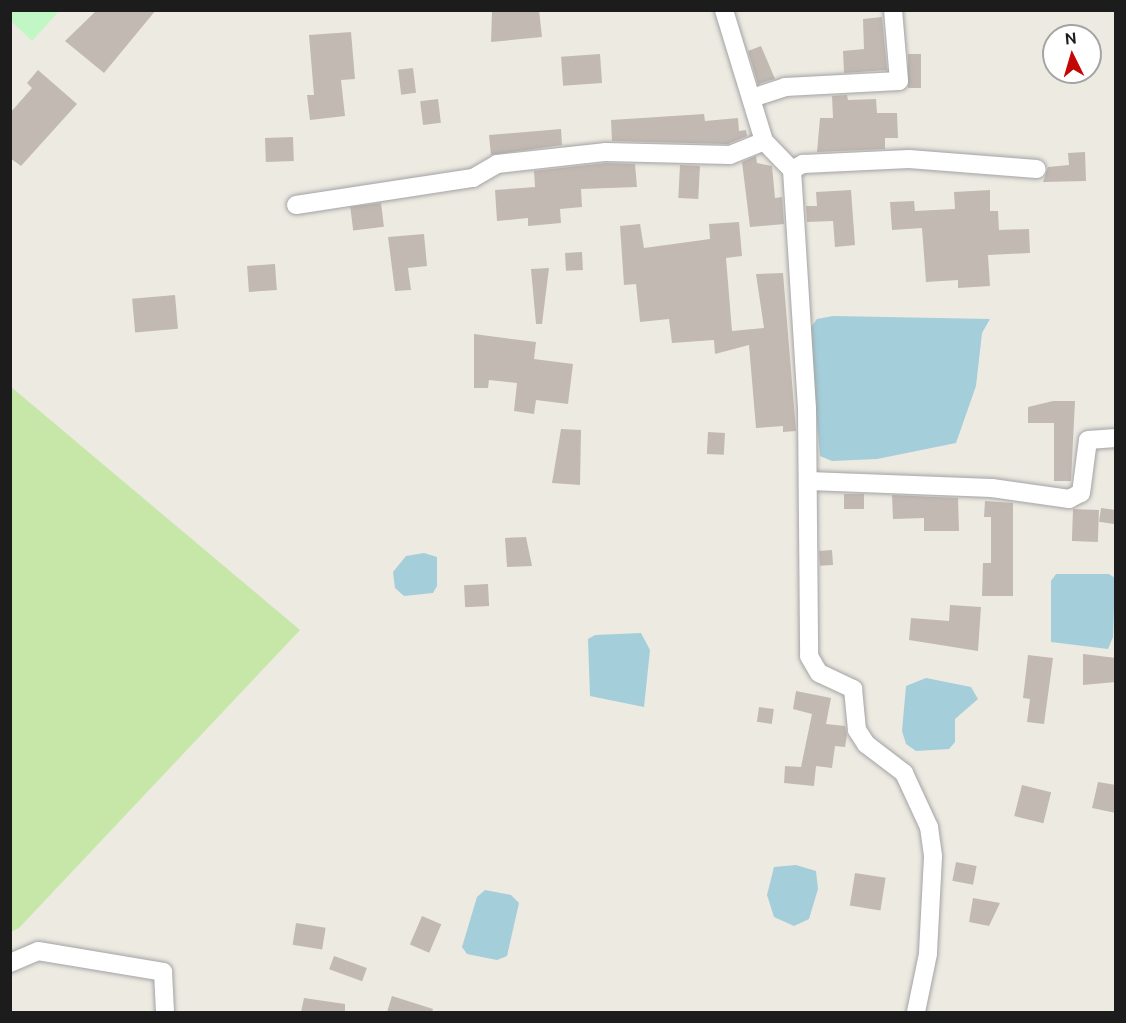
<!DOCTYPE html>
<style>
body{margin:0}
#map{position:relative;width:1126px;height:1023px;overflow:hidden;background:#edeae2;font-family:Ubuntu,sans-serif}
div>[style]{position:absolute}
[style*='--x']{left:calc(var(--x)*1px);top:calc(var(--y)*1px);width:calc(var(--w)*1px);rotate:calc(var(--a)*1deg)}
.grass>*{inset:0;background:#c7e7a9}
.park>*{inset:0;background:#c0f7c4}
.water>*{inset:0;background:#a4ceda}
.building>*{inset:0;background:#c2b9b2;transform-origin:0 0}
.roads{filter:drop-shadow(0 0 2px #a3a3a3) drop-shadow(0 0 2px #a3a3a3)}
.minor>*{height:18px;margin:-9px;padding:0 9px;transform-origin:9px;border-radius:9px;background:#fff}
span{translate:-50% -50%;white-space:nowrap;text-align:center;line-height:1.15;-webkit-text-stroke:4.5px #fff;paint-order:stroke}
.frame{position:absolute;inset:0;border:12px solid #1c1c1c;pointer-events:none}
.north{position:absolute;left:1042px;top:24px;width:60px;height:60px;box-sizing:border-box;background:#fff;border:2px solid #a4a4a4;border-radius:50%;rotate:355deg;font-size:16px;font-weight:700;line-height:24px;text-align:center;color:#1c1c1c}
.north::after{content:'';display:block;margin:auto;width:21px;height:27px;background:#c30606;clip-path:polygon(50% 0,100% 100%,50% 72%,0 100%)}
</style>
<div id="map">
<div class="grass">
<div style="clip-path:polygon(10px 386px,300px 630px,19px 928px,11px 932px)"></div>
</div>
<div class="park">
<div style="clip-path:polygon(11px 10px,59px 10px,59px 11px,32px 41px,11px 21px)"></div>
</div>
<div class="water">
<div style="clip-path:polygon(833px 316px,990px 319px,982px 333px,976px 386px,956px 443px,877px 459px,832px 461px,820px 456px,809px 330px,817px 319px)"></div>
<div style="clip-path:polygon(424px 553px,437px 557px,437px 586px,433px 593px,404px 596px,395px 588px,393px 572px,406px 556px)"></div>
<div style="clip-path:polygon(1056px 574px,1109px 574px,1115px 578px,1113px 637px,1108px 649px,1051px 642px,1051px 581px)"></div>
<div style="clip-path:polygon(641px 633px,650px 650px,644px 707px,590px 696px,588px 639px,595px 635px)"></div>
<div style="clip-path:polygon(926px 678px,971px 687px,978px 699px,955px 719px,955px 742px,949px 749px,916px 751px,906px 744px,902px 731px,906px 686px)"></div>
<div style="clip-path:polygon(796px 865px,816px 871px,818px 889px,809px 919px,794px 926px,774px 917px,767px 895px,774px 867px)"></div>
<div style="clip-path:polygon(485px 890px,511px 895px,519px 903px,507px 956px,497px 960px,467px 954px,462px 947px,477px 897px)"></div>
</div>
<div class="building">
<div style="clip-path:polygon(97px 10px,156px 10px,104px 73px,65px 41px)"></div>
<div style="clip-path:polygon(492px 10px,539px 10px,542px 37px,491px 42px)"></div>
<div style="clip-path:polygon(882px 17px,887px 70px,844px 73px,843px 51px,864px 49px,863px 19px)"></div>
<div style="clip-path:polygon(351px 32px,355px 79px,341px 80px,345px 116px,310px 120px,307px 95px,314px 95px,309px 35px)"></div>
<div style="clip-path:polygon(761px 46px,775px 79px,758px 84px,748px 51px)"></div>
<div style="left:600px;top:54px;width:29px;height:39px;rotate:86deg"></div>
<div style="left:921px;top:54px;width:34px;height:13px;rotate:90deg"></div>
<div style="left:413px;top:68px;width:25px;height:15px;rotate:83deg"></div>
<div style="clip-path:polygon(38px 70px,77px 104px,21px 166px,10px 158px,10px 113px,32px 88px,27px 83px)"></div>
<div style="clip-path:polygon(847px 95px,848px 100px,876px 99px,877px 113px,897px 113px,898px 138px,885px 138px,885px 149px,817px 152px,820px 118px,833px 118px,832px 96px)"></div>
<div style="left:438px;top:99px;width:24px;height:18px;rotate:83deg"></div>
<div style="clip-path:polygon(704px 114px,705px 121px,738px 118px,739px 131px,746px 130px,747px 136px,728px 144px,612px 141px,611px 120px)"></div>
<div style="clip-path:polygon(561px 129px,562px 145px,491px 155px,489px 135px)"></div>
<div style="left:293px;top:137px;width:24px;height:28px;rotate:88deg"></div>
<div style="clip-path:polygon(1085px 152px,1086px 181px,1043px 182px,1048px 167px,1069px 165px,1068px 153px)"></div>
<div style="clip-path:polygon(756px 156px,757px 163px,772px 166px,775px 198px,782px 197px,784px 224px,750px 227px,742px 162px)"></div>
<div style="clip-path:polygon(606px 163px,635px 164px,637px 187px,581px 189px,582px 207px,560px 209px,561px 223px,528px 226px,528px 218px,497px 221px,495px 190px,535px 187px,534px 171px)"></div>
<div style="left:680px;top:165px;width:20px;height:33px;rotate:3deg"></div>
<div style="clip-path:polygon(851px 190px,855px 245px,835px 247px,833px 221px,807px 222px,806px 206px,817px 206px,816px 192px)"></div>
<div style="clip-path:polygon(990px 190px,990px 211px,998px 211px,999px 230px,1029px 229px,1030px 253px,988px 255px,990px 286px,958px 288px,958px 280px,926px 282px,922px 228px,892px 230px,890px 202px,914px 201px,915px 211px,955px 209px,954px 192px)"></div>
<div style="left:381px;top:203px;width:24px;height:31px;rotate:83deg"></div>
<div style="clip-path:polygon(739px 222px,742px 256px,726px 258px,732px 331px,764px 328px,756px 274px,783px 273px,796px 431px,783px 432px,783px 426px,756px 428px,749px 345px,715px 354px,714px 340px,672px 343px,669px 319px,640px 322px,636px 284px,624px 285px,620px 226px,640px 224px,644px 248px,710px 239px,709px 224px)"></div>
<div style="clip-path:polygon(424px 234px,427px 266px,408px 268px,411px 290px,395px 291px,388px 237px)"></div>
<div style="left:582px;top:252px;width:18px;height:17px;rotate:87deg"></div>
<div style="left:275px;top:264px;width:26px;height:28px;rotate:86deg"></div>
<div style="clip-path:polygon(549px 268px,542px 324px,536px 324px,531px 269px)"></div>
<div style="left:175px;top:295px;width:34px;height:43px;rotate:85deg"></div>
<div style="clip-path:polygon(474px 334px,536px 342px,534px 359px,573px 364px,568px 404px,536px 400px,534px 414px,514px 411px,517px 383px,489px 380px,488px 388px,474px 388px)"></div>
<div style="clip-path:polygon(1053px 401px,1075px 401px,1071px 481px,1054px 481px,1054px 423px,1028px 423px,1028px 407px)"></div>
<div style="clip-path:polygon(561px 429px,581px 430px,580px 485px,552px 483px)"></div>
<div style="left:708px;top:432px;width:17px;height:22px;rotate:3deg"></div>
<div style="left:844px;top:494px;width:20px;height:15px"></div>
<div style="clip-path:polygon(892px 495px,958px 498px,959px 531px,924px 531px,924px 518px,893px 519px)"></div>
<div style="clip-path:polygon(985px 501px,1013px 503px,1013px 596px,982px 596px,983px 563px,991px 563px,991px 517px,984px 517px)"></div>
<div style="left:1101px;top:508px;width:15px;height:14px;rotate:8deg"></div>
<div style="left:1073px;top:509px;width:26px;height:32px;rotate:2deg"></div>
<div style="clip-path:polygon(526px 537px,532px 566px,507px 567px,505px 538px)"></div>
<div style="left:832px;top:550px;width:15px;height:13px;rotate:86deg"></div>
<div style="left:488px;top:584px;width:22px;height:24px;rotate:87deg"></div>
<div style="clip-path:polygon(950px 605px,981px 607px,978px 651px,909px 640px,911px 618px,949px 621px)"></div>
<div style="clip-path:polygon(1083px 654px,1116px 658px,1116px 682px,1083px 685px)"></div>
<div style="clip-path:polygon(1028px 655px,1053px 658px,1044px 724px,1027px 722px,1030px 699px,1023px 698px)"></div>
<div style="clip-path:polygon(796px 691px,831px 698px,826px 724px,845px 726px,847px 735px,845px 747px,835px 746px,832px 768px,816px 766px,814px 786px,784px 783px,785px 766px,801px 767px,812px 714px,793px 709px)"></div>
<div style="left:759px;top:707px;width:15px;height:15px;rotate:8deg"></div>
<div style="clip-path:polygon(1098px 782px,1116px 785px,1116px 813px,1092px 808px)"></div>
<div style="left:1022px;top:785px;width:30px;height:32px;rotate:14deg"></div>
<div style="left:956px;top:862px;width:21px;height:19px;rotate:11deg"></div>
<div style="left:855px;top:873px;width:31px;height:33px;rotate:9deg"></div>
<div style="clip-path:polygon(973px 898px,1000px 903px,989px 926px,969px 922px)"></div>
<div style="left:422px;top:916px;width:21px;height:31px;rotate:23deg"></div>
<div style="left:296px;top:923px;width:30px;height:22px;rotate:9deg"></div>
<div style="left:334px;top:956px;width:35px;height:14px;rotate:20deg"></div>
<div style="clip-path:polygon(392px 996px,433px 1009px,432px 1012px,387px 1012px)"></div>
<div style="clip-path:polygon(304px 998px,345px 1004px,345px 1012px,301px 1012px)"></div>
</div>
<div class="roads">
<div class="minor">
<div style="--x:752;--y:98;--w:35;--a:-18"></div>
<div style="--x:785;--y:87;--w:114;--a:-3"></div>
<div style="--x:899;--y:81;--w:71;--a:-94.8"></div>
<div style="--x:764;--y:141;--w:40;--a:46"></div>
<div style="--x:792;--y:170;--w:239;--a:86.4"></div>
<div style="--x:807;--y:409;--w:247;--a:89.5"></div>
<div style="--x:809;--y:656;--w:20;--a:60"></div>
<div style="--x:819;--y:673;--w:38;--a:25"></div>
<div style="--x:853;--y:689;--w:41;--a:84.4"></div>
<div style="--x:857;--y:730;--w:17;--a:57"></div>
<div style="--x:866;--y:744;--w:48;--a:37.3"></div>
<div style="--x:904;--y:773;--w:60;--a:65.2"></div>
<div style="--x:929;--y:827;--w:30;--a:82"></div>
<div style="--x:933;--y:857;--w:97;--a:93"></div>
<div style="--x:928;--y:954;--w:59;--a:101.7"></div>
<div style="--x:792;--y:170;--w:13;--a:-29"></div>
<div style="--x:803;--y:164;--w:106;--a:-2.7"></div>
<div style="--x:909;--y:159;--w:128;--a:4.5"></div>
<div style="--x:296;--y:205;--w:179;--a:-8.7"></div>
<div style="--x:473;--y:178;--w:28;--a:-30"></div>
<div style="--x:497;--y:164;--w:110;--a:-6.3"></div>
<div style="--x:606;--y:152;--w:124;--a:1.4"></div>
<div style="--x:730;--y:155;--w:37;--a:-22"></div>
<div style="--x:764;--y:141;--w:137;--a:-107"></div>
<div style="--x:809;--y:481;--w:183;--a:2.2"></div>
<div style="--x:992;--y:488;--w:78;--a:8.1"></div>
<div style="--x:1069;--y:499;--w:13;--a:-27"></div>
<div style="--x:1081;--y:493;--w:53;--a:-82.5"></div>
<div style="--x:1088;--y:440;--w:28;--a:-4"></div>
<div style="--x:10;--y:963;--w:30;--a:-23"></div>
<div style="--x:38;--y:951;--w:127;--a:9.5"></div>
<div style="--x:163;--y:972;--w:40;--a:87.1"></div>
</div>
</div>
<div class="frame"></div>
<div class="north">N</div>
</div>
